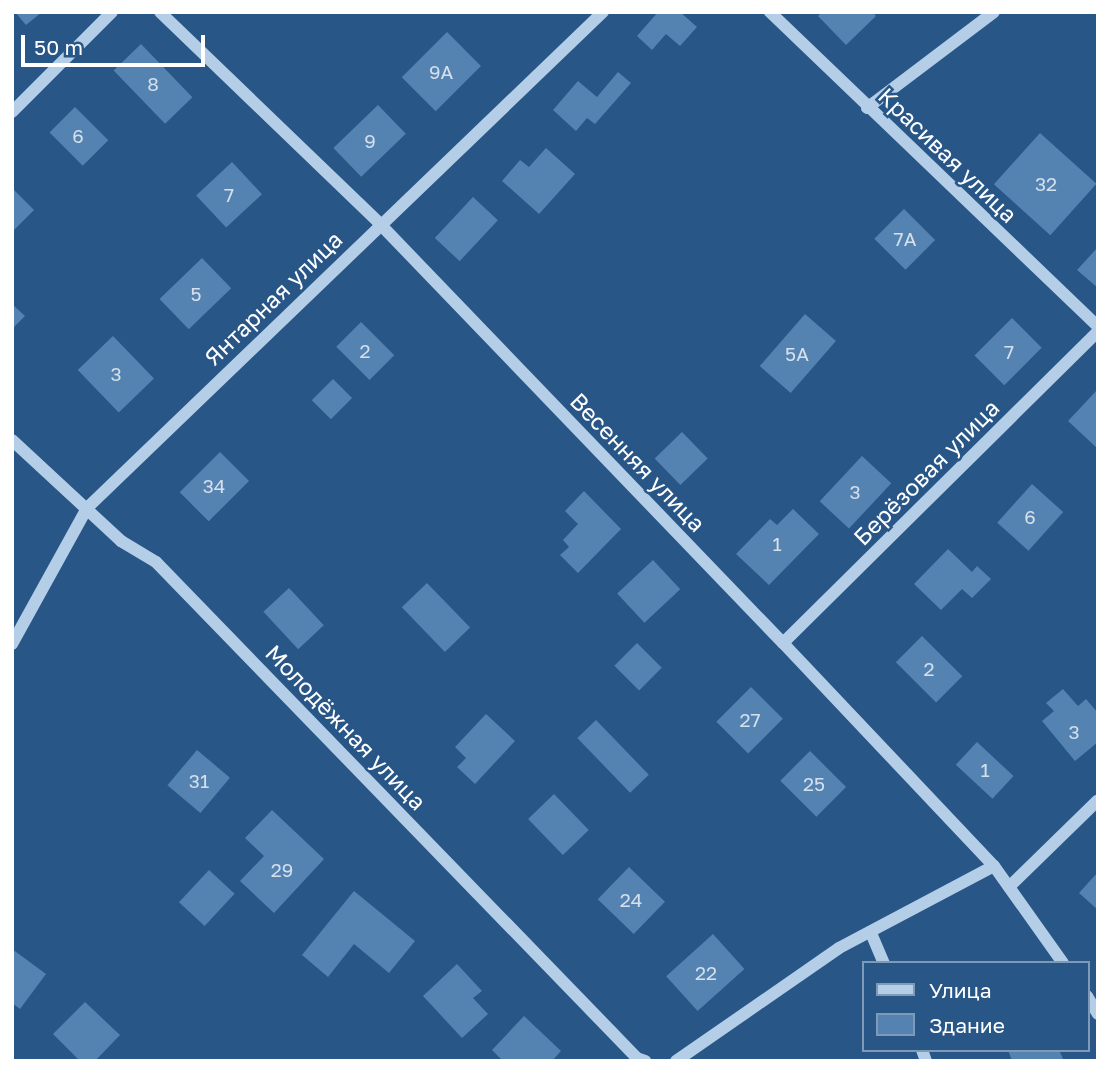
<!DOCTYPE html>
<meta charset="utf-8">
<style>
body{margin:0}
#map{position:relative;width:1110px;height:1073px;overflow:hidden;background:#285687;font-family:"Golos Text",sans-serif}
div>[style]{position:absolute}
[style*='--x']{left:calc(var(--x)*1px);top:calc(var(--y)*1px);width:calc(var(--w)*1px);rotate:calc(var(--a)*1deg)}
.building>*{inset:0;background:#5482b1;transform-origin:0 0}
.minor>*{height:12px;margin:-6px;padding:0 6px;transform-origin:6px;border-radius:6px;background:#b4cee8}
span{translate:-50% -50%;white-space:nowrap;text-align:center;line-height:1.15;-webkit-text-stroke:5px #285687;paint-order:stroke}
.number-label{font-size:19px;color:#d4e0ec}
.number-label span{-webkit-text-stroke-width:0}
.street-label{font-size:23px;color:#fff}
.frame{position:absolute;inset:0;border:14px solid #fff;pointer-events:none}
.legend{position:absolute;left:862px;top:961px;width:228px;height:91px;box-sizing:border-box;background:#285687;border:2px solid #7e9ab7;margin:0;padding:9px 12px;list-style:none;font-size:21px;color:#fff}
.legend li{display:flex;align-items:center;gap:14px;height:35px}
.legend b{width:35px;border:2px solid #7e9ab7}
.scale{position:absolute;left:21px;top:35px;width:184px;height:32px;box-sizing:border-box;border:4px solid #fff;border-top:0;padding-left:9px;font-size:21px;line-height:24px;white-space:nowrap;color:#fff;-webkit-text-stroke:5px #285687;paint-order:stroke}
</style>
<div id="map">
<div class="building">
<div style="clip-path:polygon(15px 12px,42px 12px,26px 25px)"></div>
<div style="clip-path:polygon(658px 12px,680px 12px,697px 27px,680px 46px,666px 34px,652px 50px,637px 36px)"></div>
<div style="clip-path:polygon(822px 12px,872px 12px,876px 16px,846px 45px,818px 16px)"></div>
<div style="left:447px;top:32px;width:48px;height:64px;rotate:45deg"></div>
<div style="left:141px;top:44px;width:74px;height:38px;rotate:46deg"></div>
<div style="clip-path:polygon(618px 72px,631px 83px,595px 124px,587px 118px,576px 131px,553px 110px,578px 81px,597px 97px)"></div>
<div style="left:378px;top:105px;width:40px;height:62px;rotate:46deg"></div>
<div style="left:75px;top:107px;width:47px;height:36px;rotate:45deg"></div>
<div style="left:1040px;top:133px;width:76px;height:69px;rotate:42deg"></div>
<div style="clip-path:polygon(546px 148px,575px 174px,539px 214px,502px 181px,520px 160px,529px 167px)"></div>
<div style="left:232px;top:162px;width:44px;height:49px;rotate:47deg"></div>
<div style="clip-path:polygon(12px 188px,34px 210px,12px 232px)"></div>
<div style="left:473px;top:197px;width:34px;height:56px;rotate:43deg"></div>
<div style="left:904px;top:209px;width:44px;height:42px;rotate:45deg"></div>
<div style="clip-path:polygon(1098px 247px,1098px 288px,1077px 270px)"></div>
<div style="left:202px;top:258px;width:42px;height:59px;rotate:46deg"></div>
<div style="clip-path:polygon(12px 304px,25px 316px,12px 329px)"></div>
<div style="left:805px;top:314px;width:41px;height:69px;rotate:41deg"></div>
<div style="left:1012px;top:318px;width:42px;height:53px;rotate:45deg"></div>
<div style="left:361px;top:322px;width:47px;height:35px;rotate:45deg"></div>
<div style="left:113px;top:336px;width:59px;height:49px;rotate:46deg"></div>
<div style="left:333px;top:379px;width:27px;height:30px;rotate:45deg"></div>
<div style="clip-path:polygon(1098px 389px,1098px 449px,1068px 421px)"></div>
<div style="left:682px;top:432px;width:37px;height:38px;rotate:46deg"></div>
<div style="left:220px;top:452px;width:41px;height:57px;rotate:45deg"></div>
<div style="left:862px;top:456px;width:40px;height:62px;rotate:43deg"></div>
<div style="left:1032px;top:484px;width:42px;height:52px;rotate:42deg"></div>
<div style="clip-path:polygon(584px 491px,621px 529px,578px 573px,560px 555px,569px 547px,563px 540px,578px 524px,565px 511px)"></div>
<div style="clip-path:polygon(793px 509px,819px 534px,769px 585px,736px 554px,770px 519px,777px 525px)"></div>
<div style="clip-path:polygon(948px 549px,972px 572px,977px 566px,991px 579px,972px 598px,962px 589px,941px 610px,914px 584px)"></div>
<div style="left:653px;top:560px;width:40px;height:49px;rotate:47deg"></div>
<div style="left:427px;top:583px;width:62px;height:35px;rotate:46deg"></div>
<div style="left:289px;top:588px;width:51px;height:35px;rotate:47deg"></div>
<div style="left:922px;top:636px;width:57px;height:37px;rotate:45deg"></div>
<div style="left:637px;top:643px;width:35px;height:32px;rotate:45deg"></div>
<div style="left:751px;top:687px;width:45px;height:49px;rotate:45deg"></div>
<div style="clip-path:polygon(1063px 689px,1078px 706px,1086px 699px,1098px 713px,1098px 742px,1075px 761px,1042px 721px,1054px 711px,1046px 703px)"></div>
<div style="clip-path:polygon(486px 714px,515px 741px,475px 784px,457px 767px,466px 758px,455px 747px)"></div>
<div style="left:596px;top:720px;width:76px;height:26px;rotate:46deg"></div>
<div style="left:977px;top:742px;width:50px;height:31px;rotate:43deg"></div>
<div style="left:197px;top:750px;width:43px;height:46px;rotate:40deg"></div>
<div style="left:810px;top:751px;width:51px;height:42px;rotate:45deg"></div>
<div style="left:554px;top:794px;width:50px;height:36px;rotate:46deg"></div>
<div style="clip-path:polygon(272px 810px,324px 859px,274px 913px,240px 881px,264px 856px,245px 838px)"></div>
<div style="left:629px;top:867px;width:50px;height:45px;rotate:44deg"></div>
<div style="left:209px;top:870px;width:35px;height:44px;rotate:43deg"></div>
<div style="clip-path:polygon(1098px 872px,1098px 910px,1079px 893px)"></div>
<div style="clip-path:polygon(354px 891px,415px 941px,389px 973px,354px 944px,328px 977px,302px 955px)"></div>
<div style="left:713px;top:934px;width:47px;height:63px;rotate:48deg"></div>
<div style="clip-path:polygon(12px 949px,46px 974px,20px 1009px,12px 1003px)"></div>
<div style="clip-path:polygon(457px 964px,482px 991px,473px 998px,488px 1014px,462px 1038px,423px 996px)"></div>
<div style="clip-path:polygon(85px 1002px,120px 1035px,95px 1061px,80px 1061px,53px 1034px)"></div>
<div style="clip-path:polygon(524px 1016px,561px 1051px,552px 1061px,503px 1061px,492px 1050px)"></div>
<div style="clip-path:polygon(1008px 1050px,1059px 1050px,1064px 1061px,1012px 1061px)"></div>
</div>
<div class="minor">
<div style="--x:160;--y:12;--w:306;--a:43.9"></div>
<div style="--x:380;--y:224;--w:581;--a:46.12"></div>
<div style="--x:783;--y:643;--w:307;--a:46.6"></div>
<div style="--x:994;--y:866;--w:119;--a:54.6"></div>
<div style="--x:770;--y:12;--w:454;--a:43.8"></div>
<div style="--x:867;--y:108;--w:159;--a:-37.1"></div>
<div style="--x:12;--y:112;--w:141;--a:-45"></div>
<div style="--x:12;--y:440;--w:149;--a:42.8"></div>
<div style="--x:121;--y:541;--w:41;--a:31"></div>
<div style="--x:156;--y:562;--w:691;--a:45.88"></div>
<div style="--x:637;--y:1058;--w:9;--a:21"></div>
<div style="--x:783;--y:643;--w:443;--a:-44.7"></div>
<div style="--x:12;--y:644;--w:155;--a:-61.1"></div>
<div style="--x:87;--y:508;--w:716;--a:-43.87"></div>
<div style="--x:1009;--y:887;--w:124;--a:-44.3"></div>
<div style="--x:871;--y:933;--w:33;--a:67"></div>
<div style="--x:1087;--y:996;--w:21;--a:59"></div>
<div style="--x:922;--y:1050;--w:12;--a:70"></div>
<div style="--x:676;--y:1061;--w:198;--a:-34.7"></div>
<div style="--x:839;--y:948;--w:175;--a:-27.9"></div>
</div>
<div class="number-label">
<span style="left:441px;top:72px">9А</span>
<span style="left:153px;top:84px">8</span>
<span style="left:78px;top:136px">6</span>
<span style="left:370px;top:141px">9</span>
<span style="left:1046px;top:184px">32</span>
<span style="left:229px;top:195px">7</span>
<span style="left:905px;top:239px">7А</span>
<span style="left:196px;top:294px">5</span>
<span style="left:365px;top:351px">2</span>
<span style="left:1009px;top:352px">7</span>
<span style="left:797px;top:354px">5А</span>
<span style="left:116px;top:374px">3</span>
<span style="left:214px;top:486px">34</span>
<span style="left:855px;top:492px">3</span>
<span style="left:1030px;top:517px">6</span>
<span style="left:777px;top:544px">1</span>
<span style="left:929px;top:669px">2</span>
<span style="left:750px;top:720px">27</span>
<span style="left:1074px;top:732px">3</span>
<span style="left:985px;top:770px">1</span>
<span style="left:199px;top:781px">31</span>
<span style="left:814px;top:784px">25</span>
<span style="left:282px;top:870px">29</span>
<span style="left:631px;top:900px">24</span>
<span style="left:706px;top:973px">22</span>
</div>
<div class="street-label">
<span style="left:948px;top:155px;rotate:44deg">Красивая улица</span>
<span style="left:273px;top:298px;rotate:-44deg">Янтарная улица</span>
<span style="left:638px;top:462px;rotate:46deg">Весенняя улица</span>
<span style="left:926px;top:472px;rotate:-45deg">Берёзовая улица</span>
<span style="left:346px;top:727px;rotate:46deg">Молодёжная улица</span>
</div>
<div class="frame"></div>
<ul class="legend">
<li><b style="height:9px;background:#b4cee8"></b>Улица</li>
<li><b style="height:19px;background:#5482b1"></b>Здание</li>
</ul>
<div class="scale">50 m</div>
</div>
